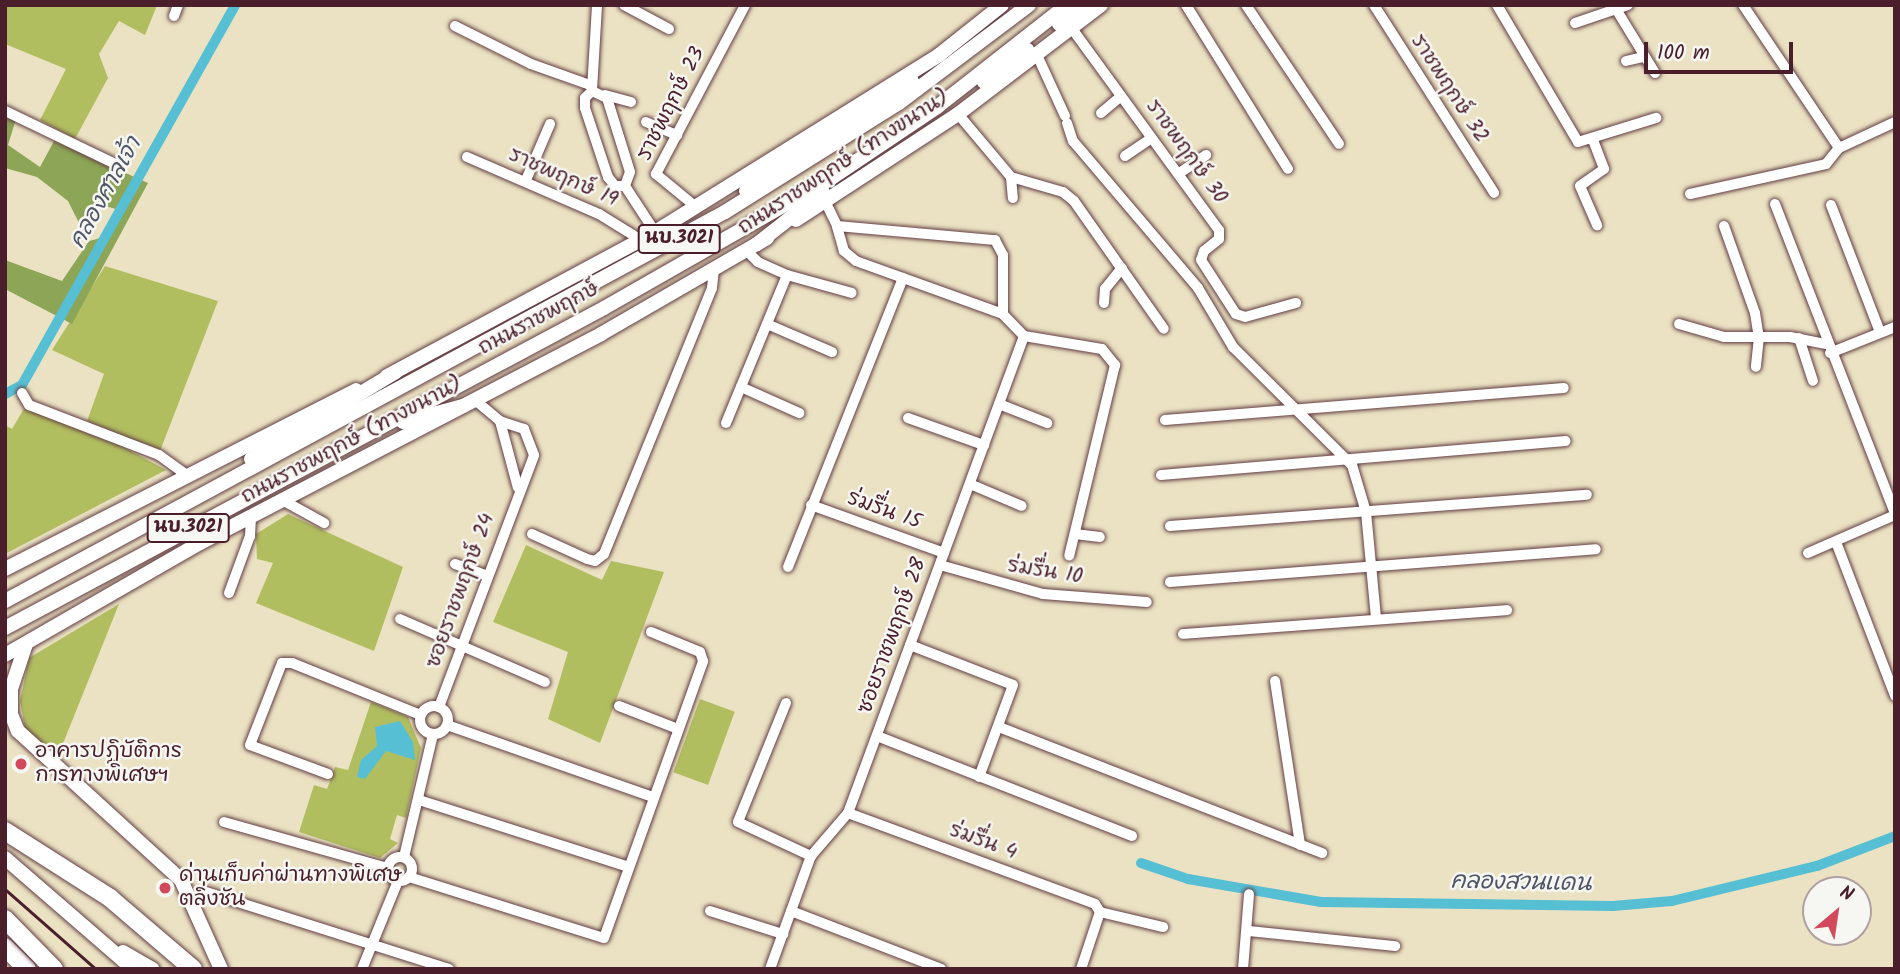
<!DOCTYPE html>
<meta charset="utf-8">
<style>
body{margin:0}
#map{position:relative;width:1900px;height:974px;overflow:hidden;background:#ebe2c3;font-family:Kalam,"Playpen Sans Thai",sans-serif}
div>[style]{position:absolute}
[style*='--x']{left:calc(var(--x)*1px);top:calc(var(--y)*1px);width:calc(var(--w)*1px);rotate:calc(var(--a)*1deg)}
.green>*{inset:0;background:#b1be60;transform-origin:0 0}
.forest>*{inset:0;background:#8ca556}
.water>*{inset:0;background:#57bfd4}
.canal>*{height:10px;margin:-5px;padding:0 5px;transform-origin:5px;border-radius:5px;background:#57bfd4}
.roads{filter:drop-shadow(0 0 2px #623c42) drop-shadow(0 0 2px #623c42)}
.street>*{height:10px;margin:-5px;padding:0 5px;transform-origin:5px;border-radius:5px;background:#fff}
.street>.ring{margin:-5px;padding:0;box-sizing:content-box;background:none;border:10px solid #fff;border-radius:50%}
.secondary>*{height:14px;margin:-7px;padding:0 7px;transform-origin:7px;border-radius:7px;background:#fff}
.primary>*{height:14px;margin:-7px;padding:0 7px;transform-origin:7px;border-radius:7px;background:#fff}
.highway>*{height:18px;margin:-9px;padding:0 9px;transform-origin:9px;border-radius:9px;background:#fff}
.rail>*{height:2.5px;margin:-1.25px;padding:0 1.25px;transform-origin:1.25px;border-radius:1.25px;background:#4a1f2b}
.bridges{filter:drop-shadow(0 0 2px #623c42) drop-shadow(0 0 2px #623c42)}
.highway-bridge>*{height:18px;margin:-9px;padding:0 9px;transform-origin:9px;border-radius:9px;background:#fff}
.dots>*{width:19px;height:19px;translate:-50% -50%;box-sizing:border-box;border:4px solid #f6f6f2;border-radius:50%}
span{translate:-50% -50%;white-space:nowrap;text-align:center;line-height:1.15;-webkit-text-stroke:5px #f6f6f2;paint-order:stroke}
.shield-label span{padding:2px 5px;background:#f6f6f2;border:2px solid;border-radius:5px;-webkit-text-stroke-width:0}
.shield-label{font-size:19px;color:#4a1f2b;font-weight:700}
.street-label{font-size:21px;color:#4a1f2b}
.poi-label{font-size:21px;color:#4a1f2b}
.left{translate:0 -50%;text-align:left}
.water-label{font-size:23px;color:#4f5766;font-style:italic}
.frame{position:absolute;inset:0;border:7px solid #4a1f2b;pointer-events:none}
.north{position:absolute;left:1802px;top:876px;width:70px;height:70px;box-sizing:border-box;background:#f6f6f2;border:2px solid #b1a0a2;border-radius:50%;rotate:29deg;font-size:19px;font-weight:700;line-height:28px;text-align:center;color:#4a1f2b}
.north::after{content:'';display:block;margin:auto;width:24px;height:32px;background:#d1495b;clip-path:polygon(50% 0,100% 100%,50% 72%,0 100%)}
.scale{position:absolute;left:1644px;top:42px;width:149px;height:32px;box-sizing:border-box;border:4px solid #4a1f2b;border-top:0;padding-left:9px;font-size:21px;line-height:24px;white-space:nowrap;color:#4a1f2b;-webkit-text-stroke:5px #f6f6f2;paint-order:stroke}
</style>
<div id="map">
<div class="green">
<div style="clip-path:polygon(5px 5px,155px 5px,156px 8px,145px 35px,119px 21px,99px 54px,108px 78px,75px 139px,40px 120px,66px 69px,5px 44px)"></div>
<div style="clip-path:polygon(105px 266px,218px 301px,160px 451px,87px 421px,104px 374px,52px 350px)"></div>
<div style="clip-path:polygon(25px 407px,105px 437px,166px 470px,5px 554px,5px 425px,12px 429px)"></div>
<div style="clip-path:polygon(288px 514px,403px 567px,374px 651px,256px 603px,273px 563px,257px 559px,256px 534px)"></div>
<div style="clip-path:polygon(526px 545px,602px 580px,611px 561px,664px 572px,600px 743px,548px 719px,568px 652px,493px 622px)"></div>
<div style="clip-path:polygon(119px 604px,58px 756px,25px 728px,20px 701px,29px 658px)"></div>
<div style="left:700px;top:699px;width:37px;height:78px;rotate:20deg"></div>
<div style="clip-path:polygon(371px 702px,408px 717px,421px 748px,406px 818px,397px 815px,390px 839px,398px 843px,380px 858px,299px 832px,314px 785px,327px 789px,335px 767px,348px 770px)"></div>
</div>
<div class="forest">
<div style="clip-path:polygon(5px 115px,16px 119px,8px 145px,40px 167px,54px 141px,148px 183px,72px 324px,5px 289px,5px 260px,62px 281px,89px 241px,101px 238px,116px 209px,98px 204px,83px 231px,68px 201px,37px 177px,5px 168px)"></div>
</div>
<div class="water">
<div style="clip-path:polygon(400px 721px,413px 742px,415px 760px,386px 751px,365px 779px,357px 777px,361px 760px,377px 746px,375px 727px)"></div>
</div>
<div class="canal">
<div style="--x:5;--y:394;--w:19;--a:-28"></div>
<div style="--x:22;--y:385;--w:436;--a:-60.7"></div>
<div style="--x:1141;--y:863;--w:50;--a:18.8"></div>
<div style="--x:1188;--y:879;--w:135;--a:9.8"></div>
<div style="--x:1321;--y:902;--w:292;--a:0.8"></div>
<div style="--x:1613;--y:906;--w:59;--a:-4.8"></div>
<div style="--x:1672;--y:901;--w:149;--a:-13.6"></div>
<div style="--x:1817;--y:866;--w:84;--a:-21"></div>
</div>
<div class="roads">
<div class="street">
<div style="--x:624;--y:5;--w:51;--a:28.1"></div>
<div style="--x:1186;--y:5;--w:193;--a:58.1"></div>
<div style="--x:1246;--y:5;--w:167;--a:56.2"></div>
<div style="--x:1374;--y:5;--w:223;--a:57.4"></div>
<div style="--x:1497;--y:5;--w:159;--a:59.4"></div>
<div style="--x:1578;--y:142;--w:82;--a:-17.1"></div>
<div style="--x:1743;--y:5;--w:172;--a:56.1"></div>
<div style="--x:1616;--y:9;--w:75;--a:58.6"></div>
<div style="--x:174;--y:16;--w:12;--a:-70"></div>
<div style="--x:1575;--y:23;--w:56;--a:-18.8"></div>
<div style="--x:455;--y:26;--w:85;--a:26.6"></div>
<div style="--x:531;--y:64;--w:63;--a:19.6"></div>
<div style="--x:1073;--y:30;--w:248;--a:53.9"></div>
<div style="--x:1219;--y:230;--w:9;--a:90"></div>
<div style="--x:1219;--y:239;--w:19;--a:141"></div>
<div style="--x:1204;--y:251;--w:9;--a:108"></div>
<div style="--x:1201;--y:260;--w:64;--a:57.1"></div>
<div style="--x:1236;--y:314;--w:9;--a:18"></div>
<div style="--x:1245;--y:317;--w:53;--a:-15.4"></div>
<div style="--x:1037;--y:55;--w:67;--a:65.3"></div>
<div style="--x:1626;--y:61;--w:18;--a:-13"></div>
<div style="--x:592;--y:90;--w:85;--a:-86.6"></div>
<div style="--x:592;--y:91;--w:10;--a:135"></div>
<div style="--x:585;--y:98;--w:10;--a:90"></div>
<div style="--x:585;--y:108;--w:73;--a:71.6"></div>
<div style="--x:608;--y:177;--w:11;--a:52"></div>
<div style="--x:615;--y:186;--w:10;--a:0"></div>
<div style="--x:592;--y:91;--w:17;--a:25"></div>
<div style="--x:607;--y:98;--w:77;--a:72.7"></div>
<div style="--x:630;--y:172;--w:15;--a:110"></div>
<div style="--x:605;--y:95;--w:27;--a:15"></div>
<div style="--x:5;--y:111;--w:122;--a:25.7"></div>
<div style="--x:1101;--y:113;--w:26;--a:-40"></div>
<div style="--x:958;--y:114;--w:82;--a:49.9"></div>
<div style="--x:1011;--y:177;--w:54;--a:16.1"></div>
<div style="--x:1063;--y:192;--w:14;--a:39"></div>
<div style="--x:1074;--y:201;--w:156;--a:54.9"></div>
<div style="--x:646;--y:122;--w:34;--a:23"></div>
<div style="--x:1067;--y:123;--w:19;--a:72"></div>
<div style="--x:1073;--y:141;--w:193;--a:49.6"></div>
<div style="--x:1198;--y:288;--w:69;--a:59.3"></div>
<div style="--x:1233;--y:347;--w:168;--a:44.8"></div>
<div style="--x:1352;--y:465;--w:49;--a:73.4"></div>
<div style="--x:1366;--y:512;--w:106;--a:84.6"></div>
<div style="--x:1593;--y:140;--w:31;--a:69"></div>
<div style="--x:1604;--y:169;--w:29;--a:145"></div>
<div style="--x:1580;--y:186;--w:43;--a:66.4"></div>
<div style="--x:1125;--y:156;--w:32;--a:-34"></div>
<div style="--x:467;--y:157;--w:144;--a:23.4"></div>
<div style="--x:599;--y:214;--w:49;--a:31.8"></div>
<div style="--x:1178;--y:174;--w:34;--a:-34"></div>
<div style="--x:1011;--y:177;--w:21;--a:85"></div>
<div style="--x:526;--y:180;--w:61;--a:-66.8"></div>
<div style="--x:625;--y:186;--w:55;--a:56.9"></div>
<div style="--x:1690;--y:194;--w:139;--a:-12.4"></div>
<div style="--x:1826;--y:164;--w:21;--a:-51"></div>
<div style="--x:1839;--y:148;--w:62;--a:-24.9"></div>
<div style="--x:825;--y:201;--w:28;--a:64"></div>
<div style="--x:1775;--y:204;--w:332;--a:68.8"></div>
<div style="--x:1831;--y:205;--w:136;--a:68.9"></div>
<div style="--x:696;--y:207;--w:52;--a:-140.5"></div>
<div style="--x:656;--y:174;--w:191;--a:-62.2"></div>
<div style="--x:837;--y:226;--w:159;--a:5.1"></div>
<div style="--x:995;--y:240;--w:17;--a:62"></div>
<div style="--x:1003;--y:255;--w:59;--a:90"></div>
<div style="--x:1003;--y:314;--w:156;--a:-160.2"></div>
<div style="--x:856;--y:261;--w:16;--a:-140"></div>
<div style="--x:844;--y:251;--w:26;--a:-106"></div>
<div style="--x:1724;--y:226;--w:92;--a:70.4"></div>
<div style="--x:1755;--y:313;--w:24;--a:81"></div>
<div style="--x:1759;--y:337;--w:30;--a:96"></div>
<div style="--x:787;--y:275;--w:67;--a:15.5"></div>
<div style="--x:1104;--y:303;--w:14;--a:-86"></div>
<div style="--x:1105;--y:289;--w:27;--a:-51"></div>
<div style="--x:767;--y:324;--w:71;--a:23.3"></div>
<div style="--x:1679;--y:324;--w:47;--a:16.1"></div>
<div style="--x:1724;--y:337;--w:66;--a:0"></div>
<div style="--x:1790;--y:337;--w:37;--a:11"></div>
<div style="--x:1024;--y:336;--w:79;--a:9.5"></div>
<div style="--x:1102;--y:349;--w:21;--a:51"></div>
<div style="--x:1115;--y:365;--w:196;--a:103.5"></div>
<div style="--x:1799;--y:338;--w:45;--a:72"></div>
<div style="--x:1830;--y:353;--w:70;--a:-21.8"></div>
<div style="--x:741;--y:387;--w:64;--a:24.1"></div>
<div style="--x:22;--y:393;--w:14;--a:60"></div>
<div style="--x:29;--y:405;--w:139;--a:21"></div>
<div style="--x:159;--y:455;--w:36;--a:36"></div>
<div style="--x:999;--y:404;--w:52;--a:21.6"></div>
<div style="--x:908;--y:418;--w:81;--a:19.6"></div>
<div style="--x:1165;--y:420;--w:400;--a:-4.6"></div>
<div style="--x:500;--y:421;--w:69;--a:75"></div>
<div style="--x:726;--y:423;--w:160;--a:-67.6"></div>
<div style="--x:787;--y:275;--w:32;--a:-156"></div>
<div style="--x:758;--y:262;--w:16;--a:-135"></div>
<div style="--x:1161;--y:475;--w:406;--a:-4.8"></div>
<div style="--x:970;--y:484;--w:56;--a:22.9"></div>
<div style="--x:284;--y:501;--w:46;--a:28.8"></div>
<div style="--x:811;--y:505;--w:141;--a:19.8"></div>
<div style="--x:1170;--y:526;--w:418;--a:-4.3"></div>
<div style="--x:532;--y:534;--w:60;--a:24.4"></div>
<div style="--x:587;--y:559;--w:8;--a:14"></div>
<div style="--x:595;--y:561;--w:11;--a:-38"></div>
<div style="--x:604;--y:554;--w:287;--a:-67.9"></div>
<div style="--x:712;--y:288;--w:18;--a:-84"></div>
<div style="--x:1075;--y:534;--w:25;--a:7"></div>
<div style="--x:1836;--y:542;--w:165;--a:69"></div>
<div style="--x:1808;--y:553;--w:95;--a:-23.6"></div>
<div style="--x:455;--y:564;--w:35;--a:20"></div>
<div style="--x:940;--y:565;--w:107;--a:15.7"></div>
<div style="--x:1043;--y:594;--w:104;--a:4.4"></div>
<div style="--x:788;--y:567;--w:311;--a:-68.3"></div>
<div style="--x:1170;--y:582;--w:427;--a:-4.4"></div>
<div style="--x:229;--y:593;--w:61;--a:-69.8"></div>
<div style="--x:250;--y:536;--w:17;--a:-87"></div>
<div style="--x:400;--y:619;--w:158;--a:23.5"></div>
<div style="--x:1183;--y:634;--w:325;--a:-4.2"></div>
<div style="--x:910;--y:645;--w:110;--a:21.2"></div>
<div style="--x:1013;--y:685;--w:98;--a:110.3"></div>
<div style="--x:1275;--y:681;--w:166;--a:81.3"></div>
<div style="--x:786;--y:703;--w:128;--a:112"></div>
<div style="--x:738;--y:822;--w:81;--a:25"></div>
<div style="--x:619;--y:706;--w:63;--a:21.3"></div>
<div class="ring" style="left:420px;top:706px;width:18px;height:18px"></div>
<div style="--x:439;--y:707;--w:269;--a:-69.3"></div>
<div style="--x:534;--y:455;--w:28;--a:-111"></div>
<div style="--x:524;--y:429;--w:25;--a:-162"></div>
<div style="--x:500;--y:421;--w:33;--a:-140"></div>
<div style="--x:447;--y:725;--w:218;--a:19.3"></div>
<div style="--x:999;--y:727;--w:347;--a:21.3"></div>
<div style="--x:877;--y:736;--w:274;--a:21.4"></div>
<div style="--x:328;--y:774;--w:83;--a:-159.6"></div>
<div style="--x:250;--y:745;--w:88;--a:-68.7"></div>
<div style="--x:282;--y:663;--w:10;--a:0"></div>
<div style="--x:292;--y:663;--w:139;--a:22"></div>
<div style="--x:419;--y:800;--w:220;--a:17.7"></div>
<div style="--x:848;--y:813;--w:263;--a:20.2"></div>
<div style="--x:1095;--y:904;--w:9;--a:58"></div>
<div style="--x:224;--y:822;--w:170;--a:15.7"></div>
<div class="ring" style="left:388px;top:857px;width:14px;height:14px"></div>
<div style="--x:404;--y:857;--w:126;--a:-76.7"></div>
<div style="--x:409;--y:877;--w:204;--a:17.4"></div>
<div style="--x:604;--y:938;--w:294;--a:-70.3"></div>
<div style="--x:703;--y:661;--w:9;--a:-108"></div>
<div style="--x:700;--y:652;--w:53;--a:-157.8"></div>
<div style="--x:206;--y:892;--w:255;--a:17.6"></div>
<div style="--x:710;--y:911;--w:77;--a:17.5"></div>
<div style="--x:791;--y:911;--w:161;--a:21.1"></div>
<div style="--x:1100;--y:912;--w:65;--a:13.4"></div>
<div style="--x:1249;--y:931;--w:147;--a:5.9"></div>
<div style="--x:362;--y:969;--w:95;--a:-67.8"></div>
<div style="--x:770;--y:969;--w:120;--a:-70.1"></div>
<div style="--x:811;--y:856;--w:57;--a:-49.3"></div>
<div style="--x:848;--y:813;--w:508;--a:-69.75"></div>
<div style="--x:1024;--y:336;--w:30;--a:-134"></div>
<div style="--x:1081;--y:969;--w:60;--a:-71.6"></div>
<div style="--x:1243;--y:969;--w:75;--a:-85.4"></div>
</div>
<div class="secondary">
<div style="--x:746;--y:191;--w:199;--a:-33.5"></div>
<div style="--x:796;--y:220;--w:194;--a:-33.2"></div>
<div style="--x:958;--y:114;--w:180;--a:-37.3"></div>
<div style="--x:387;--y:376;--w:304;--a:-28.2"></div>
<div style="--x:655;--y:232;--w:335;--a:-31.9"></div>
<div style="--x:939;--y:55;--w:80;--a:-38.4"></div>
<div style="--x:5;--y:569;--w:394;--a:-27"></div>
<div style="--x:26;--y:644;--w:47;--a:108.4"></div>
<div style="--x:11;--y:689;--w:25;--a:90"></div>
<div style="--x:11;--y:714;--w:18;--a:68"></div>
<div style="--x:18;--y:731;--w:221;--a:42.4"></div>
<div style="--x:181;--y:880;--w:98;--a:65.8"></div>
<div style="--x:5;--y:655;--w:225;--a:-29.9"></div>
<div style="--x:200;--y:543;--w:452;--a:-27.5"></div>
<div style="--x:601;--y:334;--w:192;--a:-30"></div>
<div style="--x:5;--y:858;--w:169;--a:40.9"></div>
<div style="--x:123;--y:952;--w:34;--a:30"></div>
</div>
<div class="primary">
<div style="--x:1059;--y:24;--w:30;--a:-40"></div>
<div style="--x:984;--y:82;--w:54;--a:-36.7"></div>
<div style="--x:757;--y:244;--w:84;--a:-38.2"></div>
<div style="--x:403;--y:422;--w:62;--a:-14.9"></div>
<div style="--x:251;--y:459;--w:169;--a:-31"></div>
<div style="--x:5;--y:601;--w:818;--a:-28.38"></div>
<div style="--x:725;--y:212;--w:205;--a:-32.1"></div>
<div style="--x:899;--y:103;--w:163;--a:-37"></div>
<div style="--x:5;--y:628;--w:679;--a:-28.11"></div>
<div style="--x:604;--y:308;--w:260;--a:-29.7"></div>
<div style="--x:830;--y:179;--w:129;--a:-33.9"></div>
<div style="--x:937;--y:107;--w:165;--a:-38.1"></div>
</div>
<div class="highway">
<div style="--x:5;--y:831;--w:125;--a:32.5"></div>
<div style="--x:110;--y:898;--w:109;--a:40.5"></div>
<div style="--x:5;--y:947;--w:31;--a:45"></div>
</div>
</div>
<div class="rail">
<div style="--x:5;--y:889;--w:121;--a:41.3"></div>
<div style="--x:5;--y:911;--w:83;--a:44.5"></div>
</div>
<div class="bridges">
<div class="highway-bridge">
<div style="--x:5;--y:919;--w:70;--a:45.6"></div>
</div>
</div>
<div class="dots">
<div style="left:21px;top:764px;background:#d1495b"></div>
<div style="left:165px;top:888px;background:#d1495b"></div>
</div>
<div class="shield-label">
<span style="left:679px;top:239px">นบ.3021</span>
<span style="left:188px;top:528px">นบ.3021</span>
</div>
<div class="street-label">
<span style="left:1449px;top:89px;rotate:57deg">ราชพฤกษ์ 32</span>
<span style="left:672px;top:104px;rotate:-63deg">ราชพฤกษ์ 23</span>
<span style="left:1186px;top:152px;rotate:54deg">ราชพฤกษ์ 30</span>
<span style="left:844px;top:163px;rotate:-33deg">ถนนราชพฤกษ์ (ทางขนาน)</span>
<span style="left:563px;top:178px;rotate:24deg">ราชพฤกษ์ 19</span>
<span style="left:539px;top:319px;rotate:-28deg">ถนนราชพฤกษ์</span>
<span style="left:352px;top:441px;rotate:-28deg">ถนนราชพฤกษ์ (ทางขนาน)</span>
<span style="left:884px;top:511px;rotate:20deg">ร่มรื่น 15</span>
<span style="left:1045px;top:572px;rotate:9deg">ร่มรื่น 10</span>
<span style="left:461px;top:591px;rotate:-70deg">ซอยราชพฤกษ์ 24</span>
<span style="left:893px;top:636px;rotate:-70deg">ซอยราชพฤกษ์ 28</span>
<span style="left:983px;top:842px;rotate:20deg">ร่มรื่น 4</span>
</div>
<div class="poi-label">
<span class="left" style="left:35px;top:764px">อาคารปฏิบัติการ<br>การทางพิเศษฯ</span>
<span class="left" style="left:179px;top:888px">ด่านเก็บค่าผ่านทางพิเศษ<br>ตลิ่งชัน</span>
</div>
<div class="water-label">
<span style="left:106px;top:193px;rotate:-61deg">คลองศาลเจ้า</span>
<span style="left:1521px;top:883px;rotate:1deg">คลองสวนแดน</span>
</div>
<div class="frame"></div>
<div class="north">N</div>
<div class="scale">100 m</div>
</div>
